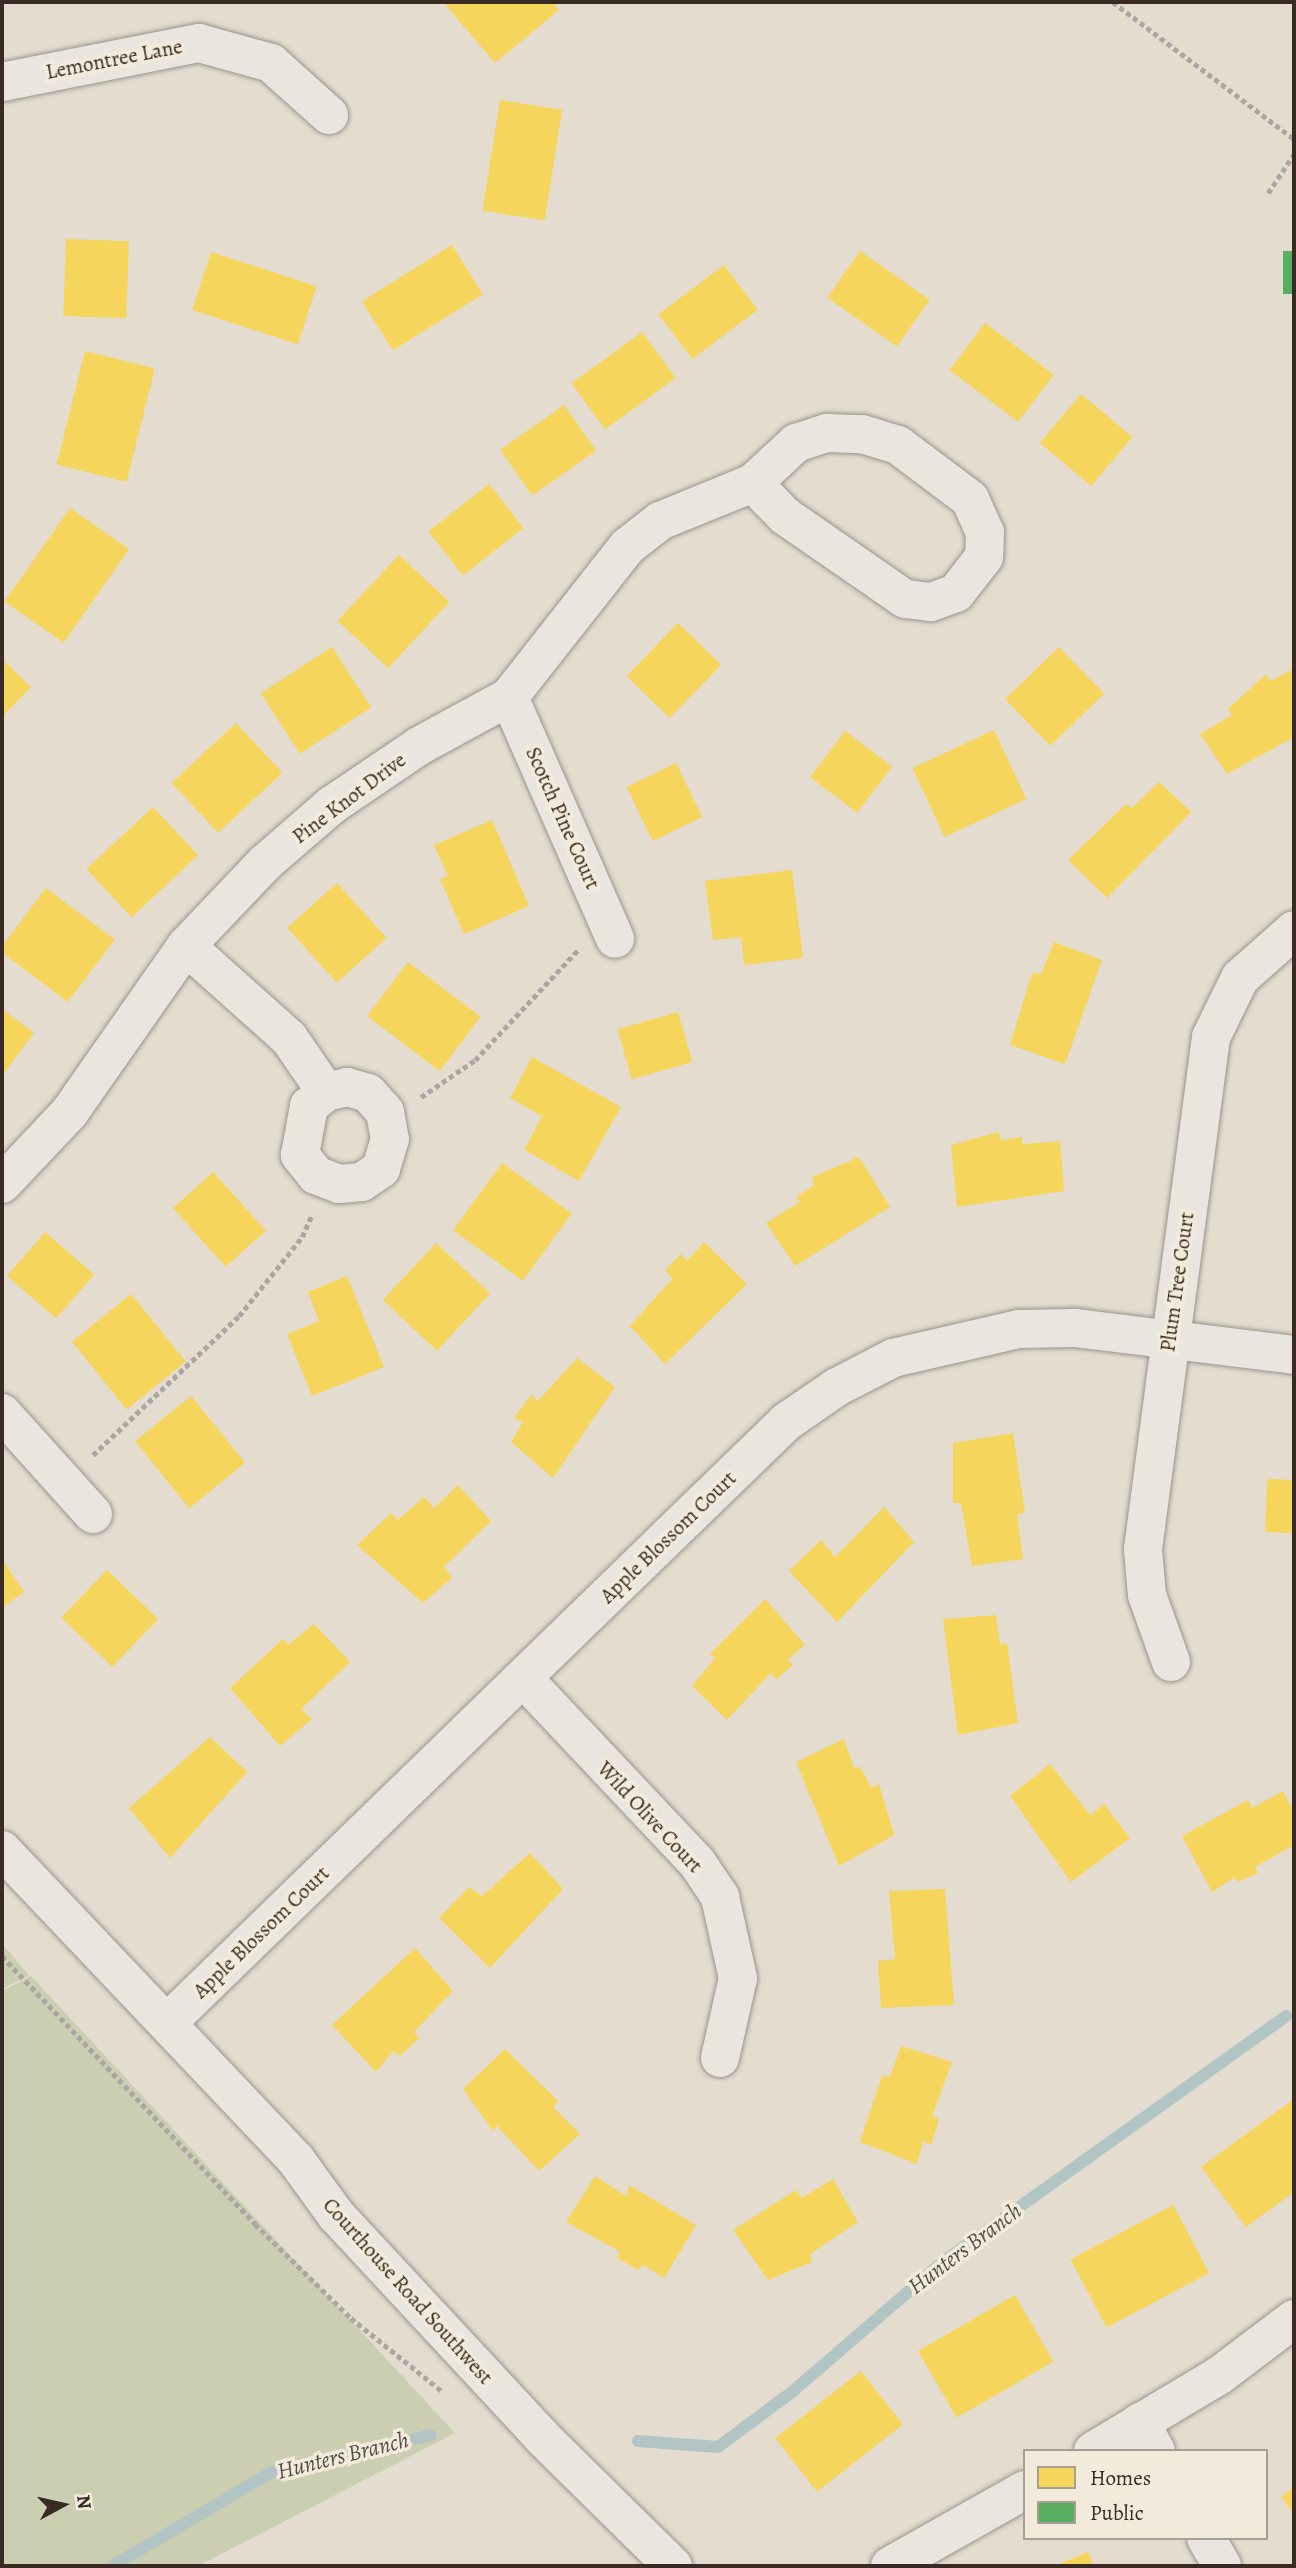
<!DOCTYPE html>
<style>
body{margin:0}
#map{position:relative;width:1296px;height:2568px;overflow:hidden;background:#e3dccf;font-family:Alegreya,serif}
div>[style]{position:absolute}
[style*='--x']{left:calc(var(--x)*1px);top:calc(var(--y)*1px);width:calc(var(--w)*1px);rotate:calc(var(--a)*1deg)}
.green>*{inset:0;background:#cbceb0}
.homes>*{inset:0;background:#f6d55c;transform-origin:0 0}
.public>*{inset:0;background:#5aae61;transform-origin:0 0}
.stream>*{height:12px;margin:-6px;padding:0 6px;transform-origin:6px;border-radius:6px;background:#b3c4c4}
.path>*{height:4.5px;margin-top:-2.25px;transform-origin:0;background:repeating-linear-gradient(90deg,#aba6a1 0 5px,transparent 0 8.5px)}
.roads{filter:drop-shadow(0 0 2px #9a948c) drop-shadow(0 0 2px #9a948c)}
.minor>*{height:38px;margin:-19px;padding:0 19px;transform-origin:19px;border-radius:19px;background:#eae6df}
.tertiary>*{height:38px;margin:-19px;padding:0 19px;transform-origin:19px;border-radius:19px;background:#eae6df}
span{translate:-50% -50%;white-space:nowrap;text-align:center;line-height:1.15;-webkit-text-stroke:7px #f2ebdb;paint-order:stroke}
.street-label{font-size:21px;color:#392a24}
.water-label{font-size:23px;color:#524e4b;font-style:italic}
.frame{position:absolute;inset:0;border:4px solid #392a24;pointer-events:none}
.legend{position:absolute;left:1023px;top:2449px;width:245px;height:91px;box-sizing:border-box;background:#f2ebdb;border:2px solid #a89e92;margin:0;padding:9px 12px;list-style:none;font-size:21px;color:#392a24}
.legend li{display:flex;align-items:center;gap:14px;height:35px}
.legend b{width:35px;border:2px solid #a89e92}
.north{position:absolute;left:28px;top:2470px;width:70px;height:70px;-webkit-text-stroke:5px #f2ebdb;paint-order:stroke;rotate:82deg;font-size:19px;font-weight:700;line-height:28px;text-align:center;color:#392a24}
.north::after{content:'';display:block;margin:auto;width:24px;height:32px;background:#392a24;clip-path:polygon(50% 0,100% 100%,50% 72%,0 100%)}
</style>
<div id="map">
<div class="green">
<div style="clip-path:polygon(2px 1944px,29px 1975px,2px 1989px)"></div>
<div style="clip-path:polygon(31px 1976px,455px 2433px,198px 2566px,2px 2566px,2px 1991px)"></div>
</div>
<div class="homes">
<div style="clip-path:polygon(443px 2px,552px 2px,559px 10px,495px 63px)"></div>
<div style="left:500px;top:100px;width:63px;height:112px;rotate:9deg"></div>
<div style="left:66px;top:239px;width:63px;height:77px;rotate:2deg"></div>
<div style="left:452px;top:245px;width:58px;height:106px;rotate:58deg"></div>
<div style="left:860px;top:251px;width:85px;height:57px;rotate:35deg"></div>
<div style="left:211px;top:252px;width:111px;height:61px;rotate:18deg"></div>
<div style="left:724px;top:265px;width:56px;height:82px;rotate:53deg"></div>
<div style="left:985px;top:323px;width:86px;height:59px;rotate:37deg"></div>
<div style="left:642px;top:332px;width:57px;height:87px;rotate:54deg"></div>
<div style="left:85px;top:351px;width:72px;height:117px;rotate:14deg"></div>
<div style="left:1081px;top:394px;width:67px;height:64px;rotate:40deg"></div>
<div style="left:564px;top:405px;width:56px;height:78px;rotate:55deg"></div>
<div style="left:489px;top:484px;width:56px;height:77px;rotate:52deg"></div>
<div style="left:70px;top:508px;width:72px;height:114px;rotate:35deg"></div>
<div style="left:399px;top:555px;width:69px;height:90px;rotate:43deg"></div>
<div style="left:678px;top:623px;width:60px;height:74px;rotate:44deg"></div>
<div style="left:332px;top:647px;width:72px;height:85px;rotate:57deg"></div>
<div style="left:1059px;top:647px;width:65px;height:75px;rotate:46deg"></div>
<div style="clip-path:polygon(2px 659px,31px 687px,2px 717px)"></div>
<div style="clip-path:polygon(1292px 670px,1294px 737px,1227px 774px,1200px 734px,1232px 715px,1228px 709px,1266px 674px,1270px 681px)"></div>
<div style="left:236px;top:723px;width:68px;height:88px;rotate:47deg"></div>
<div style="left:994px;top:730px;width:76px;height:90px;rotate:65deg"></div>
<div style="left:845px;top:731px;width:59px;height:58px;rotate:37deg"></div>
<div style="left:676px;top:763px;width:60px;height:55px;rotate:64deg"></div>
<div style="clip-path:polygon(1159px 782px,1191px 812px,1107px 898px,1068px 860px,1126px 804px,1132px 808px)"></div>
<div style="left:153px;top:807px;width:66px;height:91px;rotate:47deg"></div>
<div style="clip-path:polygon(492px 820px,529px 906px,464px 934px,440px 879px,448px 876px,434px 845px)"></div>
<div style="clip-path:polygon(792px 870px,803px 958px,744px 965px,741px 937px,713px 940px,705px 881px)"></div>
<div style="left:337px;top:883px;width:74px;height:67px;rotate:48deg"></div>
<div style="left:46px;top:888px;width:86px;height:78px;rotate:37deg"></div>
<div style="clip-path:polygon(1054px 942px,1102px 960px,1065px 1064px,1010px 1045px,1032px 973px,1041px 974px)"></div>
<div style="left:408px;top:962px;width:91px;height:68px;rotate:37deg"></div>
<div style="clip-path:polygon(2px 1009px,34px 1033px,2px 1076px)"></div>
<div style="left:678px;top:1012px;width:52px;height:63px;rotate:74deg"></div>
<div style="clip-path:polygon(532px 1057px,621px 1107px,579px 1181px,524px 1150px,542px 1116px,510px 1098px)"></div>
<div style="clip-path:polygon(998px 1132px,1001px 1140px,1022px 1137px,1022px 1144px,1060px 1141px,1064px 1191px,957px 1207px,951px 1145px)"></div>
<div style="clip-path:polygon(859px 1157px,890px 1207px,795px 1266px,766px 1223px,800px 1202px,796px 1197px,814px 1185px,812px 1177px)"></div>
<div style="left:502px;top:1163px;width:86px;height:83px;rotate:36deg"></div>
<div style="left:213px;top:1172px;width:79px;height:54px;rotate:48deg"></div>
<div style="left:45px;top:1232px;width:65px;height:58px;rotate:41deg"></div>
<div style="clip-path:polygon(704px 1242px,747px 1284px,665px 1364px,630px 1326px,672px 1279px,665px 1270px,681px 1254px,687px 1261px)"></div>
<div style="left:436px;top:1243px;width:74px;height:78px;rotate:43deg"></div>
<div style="clip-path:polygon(347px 1276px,384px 1367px,312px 1396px,287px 1334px,319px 1321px,308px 1292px)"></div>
<div style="left:131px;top:1294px;width:87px;height:76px;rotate:51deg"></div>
<div style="clip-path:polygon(577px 1358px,615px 1387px,553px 1478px,511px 1442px,523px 1422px,514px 1418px,531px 1395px,538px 1401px)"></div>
<div style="left:191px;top:1396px;width:86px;height:72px;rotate:51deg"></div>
<div style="clip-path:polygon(1013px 1433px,1025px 1513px,1017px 1514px,1023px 1559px,972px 1566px,961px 1503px,953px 1503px,953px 1443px)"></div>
<div style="left:1267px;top:1479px;width:27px;height:53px;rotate:2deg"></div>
<div style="clip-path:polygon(458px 1485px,491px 1521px,444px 1567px,452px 1578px,423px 1603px,357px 1545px,391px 1513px,398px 1520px,424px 1497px,434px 1508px)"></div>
<div style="clip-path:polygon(884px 1507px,914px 1542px,837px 1622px,789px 1571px,821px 1540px,835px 1557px)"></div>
<div style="clip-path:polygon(2px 1559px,24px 1592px,2px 1608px)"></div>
<div style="left:107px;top:1570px;width:71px;height:66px;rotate:44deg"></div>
<div style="clip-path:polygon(765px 1599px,805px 1645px,788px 1659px,793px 1665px,776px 1680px,771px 1673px,727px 1720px,692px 1686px,715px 1658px,710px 1654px)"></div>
<div style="clip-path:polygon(996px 1615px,1000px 1644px,1007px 1643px,1018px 1723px,958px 1735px,943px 1619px)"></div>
<div style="clip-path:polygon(314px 1624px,350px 1662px,301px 1709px,312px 1719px,280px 1746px,230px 1688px,283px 1639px,288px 1645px)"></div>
<div style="clip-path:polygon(210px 1737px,247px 1772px,170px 1858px,129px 1808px)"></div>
<div style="clip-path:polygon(844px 1739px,854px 1768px,860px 1767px,872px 1788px,879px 1784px,894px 1835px,839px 1866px,796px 1762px)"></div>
<div style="clip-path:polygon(1050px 1764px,1090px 1815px,1104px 1804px,1130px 1838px,1071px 1882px,1010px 1796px)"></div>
<div style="clip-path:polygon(1283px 1791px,1294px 1812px,1294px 1845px,1255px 1867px,1258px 1873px,1237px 1882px,1235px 1877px,1212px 1892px,1182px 1836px,1248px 1800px,1252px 1808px)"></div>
<div style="clip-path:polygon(530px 1853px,563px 1889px,490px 1968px,439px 1918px,469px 1887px,482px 1896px)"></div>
<div style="clip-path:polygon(945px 1889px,954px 2005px,881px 2008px,878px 1961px,895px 1959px,889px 1891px)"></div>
<div style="clip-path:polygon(415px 1948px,453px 1991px,414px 2032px,419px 2038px,400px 2056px,393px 2051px,376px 2072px,332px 2025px)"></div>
<div style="clip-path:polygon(901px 2046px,952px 2062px,932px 2116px,939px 2119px,931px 2145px,923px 2141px,917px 2164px,860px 2142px,882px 2076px,890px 2077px)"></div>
<div style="clip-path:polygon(505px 2049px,558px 2101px,553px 2107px,580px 2134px,539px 2171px,497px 2126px,493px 2131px,463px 2089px)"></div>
<div style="clip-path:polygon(1294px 2099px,1294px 2192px,1246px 2227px,1201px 2167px)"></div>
<div style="clip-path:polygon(595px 2176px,626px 2196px,629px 2185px,696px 2225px,664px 2278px,643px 2265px,638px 2270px,617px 2258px,619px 2251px,566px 2222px)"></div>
<div style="clip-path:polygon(833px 2179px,858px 2222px,810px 2254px,812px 2262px,768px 2280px,733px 2230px,796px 2190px,802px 2198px)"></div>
<div style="left:1173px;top:2205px;width:77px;height:116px;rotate:62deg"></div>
<div style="left:1015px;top:2295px;width:77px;height:112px;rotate:60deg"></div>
<div style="left:861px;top:2371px;width:68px;height:109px;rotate:52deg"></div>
<div style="clip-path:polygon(1294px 2487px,1294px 2514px,1281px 2497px)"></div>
<div style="clip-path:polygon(1088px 2552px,1094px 2566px,1055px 2566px)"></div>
</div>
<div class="public">
<div style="left:1283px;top:251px;width:11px;height:43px"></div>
</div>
<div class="stream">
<div style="--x:638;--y:2441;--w:80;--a:4.3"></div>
<div style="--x:718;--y:2447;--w:92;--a:-36.6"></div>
<div style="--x:792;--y:2392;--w:201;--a:-40.8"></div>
<div style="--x:944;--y:2261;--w:421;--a:-35.6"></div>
<div style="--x:112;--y:2566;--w:186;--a:-30.4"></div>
<div style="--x:272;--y:2472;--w:163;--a:-13.1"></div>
</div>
<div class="path">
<div style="--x:1113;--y:2;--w:227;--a:37.1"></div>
<div style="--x:1268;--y:193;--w:47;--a:-56.3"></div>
<div style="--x:421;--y:1097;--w:65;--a:-34.4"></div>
<div style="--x:475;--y:1060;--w:151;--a:-46.9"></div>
<div style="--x:93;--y:1455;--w:202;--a:-43.6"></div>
<div style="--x:239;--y:1316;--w:101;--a:-51.4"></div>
<div style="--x:302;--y:1237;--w:24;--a:-66"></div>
<div style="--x:2;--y:1956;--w:369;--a:46.6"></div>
<div style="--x:255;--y:2224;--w:134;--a:44.4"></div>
<div style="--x:351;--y:2318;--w:118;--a:38.8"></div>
</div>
<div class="roads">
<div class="minor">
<div style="--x:2;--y:82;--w:201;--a:-11.2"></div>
<div style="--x:199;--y:43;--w:75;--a:15.5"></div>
<div style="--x:271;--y:63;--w:78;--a:41.9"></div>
<div style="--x:509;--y:697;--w:264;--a:66.3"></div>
<div style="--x:186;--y:946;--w:138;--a:41.8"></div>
<div style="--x:289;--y:1038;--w:65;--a:55.6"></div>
<div style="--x:326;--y:1092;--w:22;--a:-13"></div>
<div style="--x:347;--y:1087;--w:22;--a:16"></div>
<div style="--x:368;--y:1093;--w:25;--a:48"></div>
<div style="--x:385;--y:1112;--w:27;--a:80"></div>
<div style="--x:390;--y:1139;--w:31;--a:107"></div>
<div style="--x:381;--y:1169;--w:23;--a:146"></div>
<div style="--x:362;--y:1182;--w:23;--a:175"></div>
<div style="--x:339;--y:1184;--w:25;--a:-159"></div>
<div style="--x:316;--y:1175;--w:26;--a:-129"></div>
<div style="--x:300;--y:1155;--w:50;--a:-79.6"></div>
<div style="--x:309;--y:1106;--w:22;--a:-39"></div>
<div style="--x:2;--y:1184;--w:98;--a:-46.7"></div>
<div style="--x:69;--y:1113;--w:204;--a:-55"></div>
<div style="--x:186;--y:946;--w:115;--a:-46.4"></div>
<div style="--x:265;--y:863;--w:89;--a:-40.9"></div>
<div style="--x:332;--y:805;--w:105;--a:-34.1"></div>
<div style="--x:419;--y:746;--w:102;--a:-28.6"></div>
<div style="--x:509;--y:697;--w:192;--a:-51.8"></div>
<div style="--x:628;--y:546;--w:41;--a:-38"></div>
<div style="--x:660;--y:521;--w:100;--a:-22.2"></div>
<div style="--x:753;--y:483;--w:59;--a:-42.9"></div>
<div style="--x:796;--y:443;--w:33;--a:-18"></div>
<div style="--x:827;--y:433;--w:35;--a:2"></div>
<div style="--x:862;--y:434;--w:38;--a:17"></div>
<div style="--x:898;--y:445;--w:90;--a:36.9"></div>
<div style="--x:970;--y:499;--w:36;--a:66"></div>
<div style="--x:985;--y:532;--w:25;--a:92"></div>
<div style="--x:984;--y:557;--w:46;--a:127.9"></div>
<div style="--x:956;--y:593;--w:27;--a:160"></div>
<div style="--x:931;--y:602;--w:26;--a:-173"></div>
<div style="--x:905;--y:599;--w:146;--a:-145.3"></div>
<div style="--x:785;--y:516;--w:46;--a:-134.1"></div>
<div style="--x:2;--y:1413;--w:136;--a:48"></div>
<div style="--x:1171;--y:1662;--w:71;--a:-109.7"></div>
<div style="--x:1147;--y:1595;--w:46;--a:-95"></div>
<div style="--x:1143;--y:1549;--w:516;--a:-82.43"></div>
<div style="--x:1211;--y:1037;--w:66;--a:-63.8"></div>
<div style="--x:1240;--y:978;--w:72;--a:-41.6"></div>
<div style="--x:523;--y:1678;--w:255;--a:46.7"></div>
<div style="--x:698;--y:1864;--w:40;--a:56"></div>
<div style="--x:720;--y:1897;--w:83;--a:77.5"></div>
<div style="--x:738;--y:1978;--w:82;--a:102.7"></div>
<div style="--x:168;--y:2022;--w:861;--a:-44.15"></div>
<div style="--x:786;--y:1422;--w:62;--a:-34.5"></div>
<div style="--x:837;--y:1387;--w:63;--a:-27.4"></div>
<div style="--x:893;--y:1358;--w:129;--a:-13"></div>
<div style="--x:1019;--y:1329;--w:56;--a:-1"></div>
<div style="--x:1075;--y:1328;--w:221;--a:7"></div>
<div style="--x:1140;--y:2422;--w:33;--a:61"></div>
<div style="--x:1093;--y:2451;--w:148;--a:-30.9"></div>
<div style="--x:1220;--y:2375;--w:93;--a:-37.1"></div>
<div style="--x:1206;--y:2538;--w:32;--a:60"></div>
<div style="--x:890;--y:2566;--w:155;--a:-29.4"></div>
</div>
<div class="tertiary">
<div style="--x:2;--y:1850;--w:427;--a:46.5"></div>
<div style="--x:296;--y:2160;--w:68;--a:54"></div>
<div style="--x:336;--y:2215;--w:303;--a:47.1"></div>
<div style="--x:542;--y:2437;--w:184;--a:44.6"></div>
</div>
</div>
<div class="street-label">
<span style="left:114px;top:59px;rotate:-11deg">Lemontree Lane</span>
<span style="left:349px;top:798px;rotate:-37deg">Pine Knot Drive</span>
<span style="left:563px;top:818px;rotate:66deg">Scotch Pine Court</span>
<span style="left:1177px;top:1282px;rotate:-82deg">Plum Tree Court</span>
<span style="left:668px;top:1537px;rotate:-44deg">Apple Blossom Court</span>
<span style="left:650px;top:1817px;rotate:47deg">Wild Olive Court</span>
<span style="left:261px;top:1932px;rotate:-44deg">Apple Blossom Court</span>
<span style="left:408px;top:2291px;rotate:48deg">Courthouse Road Southwest</span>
</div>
<div class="water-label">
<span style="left:965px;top:2249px;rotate:-37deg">Hunters Branch</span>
<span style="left:343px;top:2456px;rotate:-14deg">Hunters Branch</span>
</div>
<div class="frame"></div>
<ul class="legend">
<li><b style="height:19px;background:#f6d55c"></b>Homes</li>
<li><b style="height:19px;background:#5aae61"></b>Public</li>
</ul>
<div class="north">N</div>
</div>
